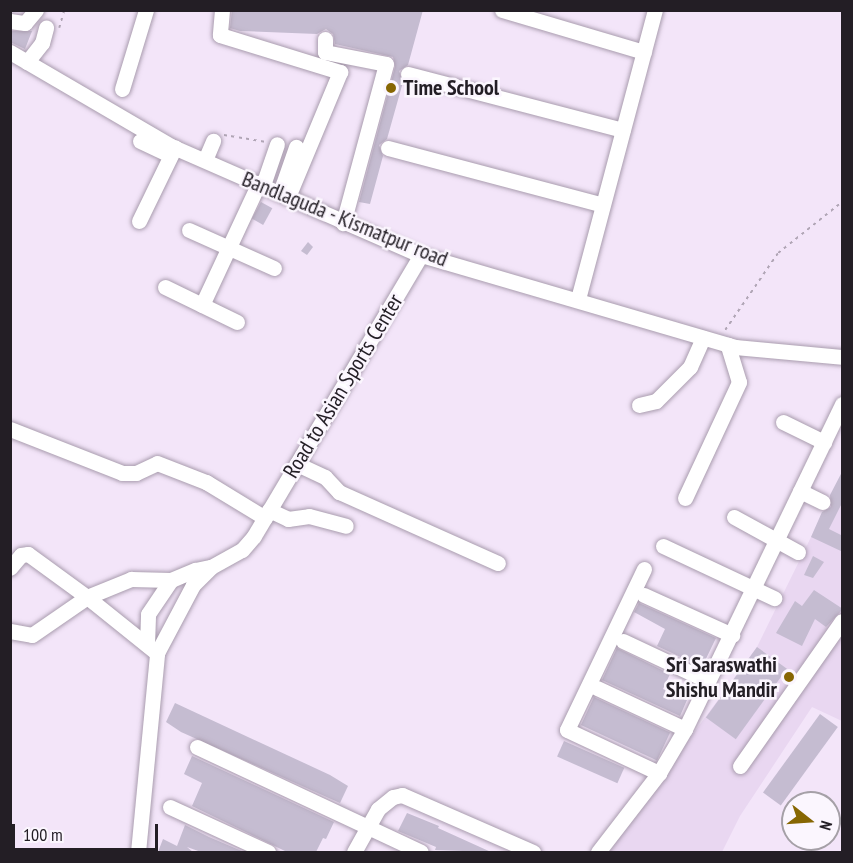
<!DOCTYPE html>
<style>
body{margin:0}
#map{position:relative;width:853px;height:863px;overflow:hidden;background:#f3e5f9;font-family:"PT Sans Narrow",sans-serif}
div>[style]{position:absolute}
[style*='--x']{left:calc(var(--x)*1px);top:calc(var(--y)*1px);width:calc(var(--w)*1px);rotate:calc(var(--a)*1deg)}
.built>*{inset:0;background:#e9d7f1}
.building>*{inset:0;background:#c5bcd1;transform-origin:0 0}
.path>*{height:1.5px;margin-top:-0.75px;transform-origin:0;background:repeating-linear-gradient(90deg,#b0a5b5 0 3px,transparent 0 7.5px)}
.roads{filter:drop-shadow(0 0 2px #a99cae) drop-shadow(0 0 2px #a99cae)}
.minor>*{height:15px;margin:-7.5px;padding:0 7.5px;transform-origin:7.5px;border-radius:7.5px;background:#fff}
.dots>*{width:16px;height:16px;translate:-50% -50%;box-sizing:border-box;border:3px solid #fbf6fe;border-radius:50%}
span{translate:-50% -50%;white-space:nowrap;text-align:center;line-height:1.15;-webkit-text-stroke:5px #fbf6fe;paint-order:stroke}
.poi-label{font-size:22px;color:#231e25;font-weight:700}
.left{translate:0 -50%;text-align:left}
.right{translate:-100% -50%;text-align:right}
.street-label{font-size:22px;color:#231e25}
.frame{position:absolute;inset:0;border:12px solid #231e25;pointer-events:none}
.north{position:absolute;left:781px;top:791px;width:60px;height:60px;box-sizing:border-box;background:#fbf6fe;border:2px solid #a5a0a7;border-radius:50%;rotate:107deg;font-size:16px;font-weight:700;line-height:24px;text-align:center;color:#231e25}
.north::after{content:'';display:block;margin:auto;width:21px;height:27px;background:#876703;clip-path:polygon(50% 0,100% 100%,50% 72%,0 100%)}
.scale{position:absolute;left:12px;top:824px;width:146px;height:27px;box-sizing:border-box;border:3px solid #231e25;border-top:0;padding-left:8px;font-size:18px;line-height:21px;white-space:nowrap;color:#231e25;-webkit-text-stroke:4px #fbf6fe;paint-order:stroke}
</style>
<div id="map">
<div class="built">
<div style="clip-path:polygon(842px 474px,842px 721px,812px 707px,740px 816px,722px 852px,606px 852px,757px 647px)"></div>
</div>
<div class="building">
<div style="clip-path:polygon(232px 10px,423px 10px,408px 65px,399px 71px,403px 82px,387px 139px,379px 145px,383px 156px,370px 204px,359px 202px,395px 67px,393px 57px,335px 44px,333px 34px,326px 29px,317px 34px,240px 31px,230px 28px)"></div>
<div style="clip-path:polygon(12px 31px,32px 31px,25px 49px,10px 42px)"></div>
<div style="left:261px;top:202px;width:13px;height:19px;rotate:29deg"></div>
<div style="clip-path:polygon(308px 242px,313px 247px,307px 255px,301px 251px)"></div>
<div style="clip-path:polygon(843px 470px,843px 501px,829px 529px,843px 536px,843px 552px,811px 537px,822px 512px,831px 507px,830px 495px)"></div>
<div style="clip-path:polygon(813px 556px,824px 562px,813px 578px,804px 575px)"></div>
<div style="clip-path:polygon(814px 590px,843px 609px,826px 627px,815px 619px,802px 646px,776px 633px,795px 601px,802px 606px)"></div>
<div style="clip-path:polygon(639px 603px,716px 638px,702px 667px,657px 646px,665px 629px,634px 612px)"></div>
<div style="left:757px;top:647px;width:37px;height:87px;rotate:36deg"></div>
<div style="clip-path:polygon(617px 648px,670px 674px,663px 689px,687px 700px,680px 716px,602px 680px)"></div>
<div style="left:594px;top:697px;width:84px;height:31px;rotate:25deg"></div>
<div style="clip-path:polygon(175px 703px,330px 775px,348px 786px,340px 803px,181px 732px,166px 722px)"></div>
<div style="left:820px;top:714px;width:22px;height:97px;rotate:36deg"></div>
<div style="left:564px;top:741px;width:66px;height:17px;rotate:24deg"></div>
<div style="clip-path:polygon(192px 756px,334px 822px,326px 839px,323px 838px,316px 852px,287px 852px,192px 806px,202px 783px,184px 774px)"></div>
<div style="clip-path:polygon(407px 813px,439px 826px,438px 828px,491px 852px,435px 850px,436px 847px,398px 831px)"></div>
<div style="clip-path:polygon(185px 825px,209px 837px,244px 852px,201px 852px,187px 847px,193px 852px,158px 852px,163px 839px,177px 846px)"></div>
</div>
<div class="path">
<div style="--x:59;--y:28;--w:19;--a:-74"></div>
<div style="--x:224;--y:135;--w:43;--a:9.5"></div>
<div style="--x:725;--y:330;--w:93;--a:-55.5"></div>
<div style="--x:778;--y:253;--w:82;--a:-38.6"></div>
</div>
<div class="roads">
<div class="minor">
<div style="--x:222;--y:10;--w:25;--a:95"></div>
<div style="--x:220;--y:35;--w:126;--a:17.1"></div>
<div style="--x:340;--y:72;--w:135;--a:112.6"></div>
<div style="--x:502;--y:10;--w:148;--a:16.5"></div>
<div style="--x:10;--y:21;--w:15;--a:8"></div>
<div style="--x:25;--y:23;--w:17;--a:-50"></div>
<div style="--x:325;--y:39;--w:13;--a:90"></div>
<div style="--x:325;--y:52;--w:62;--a:11.1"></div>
<div style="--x:386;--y:64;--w:165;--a:105.1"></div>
<div style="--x:10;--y:52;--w:186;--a:30.3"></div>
<div style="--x:171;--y:146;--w:273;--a:23.6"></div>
<div style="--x:421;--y:255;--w:327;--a:16.3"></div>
<div style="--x:735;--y:347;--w:107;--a:5.3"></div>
<div style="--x:27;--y:62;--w:24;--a:-52"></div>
<div style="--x:42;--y:43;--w:16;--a:-75"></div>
<div style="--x:408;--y:74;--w:222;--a:14.6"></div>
<div style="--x:122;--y:89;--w:83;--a:-73.1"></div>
<div style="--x:140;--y:141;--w:31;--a:25"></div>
<div style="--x:388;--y:148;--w:222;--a:14.8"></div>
<div style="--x:205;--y:160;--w:21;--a:-67"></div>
<div style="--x:263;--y:185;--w:43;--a:-71.1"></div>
<div style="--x:280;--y:193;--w:49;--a:-70.8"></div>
<div style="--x:139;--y:221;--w:82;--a:-64.1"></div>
<div style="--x:189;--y:230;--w:93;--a:24.1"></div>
<div style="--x:165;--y:287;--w:80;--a:25.9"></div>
<div style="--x:578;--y:299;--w:299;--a:-75.1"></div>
<div style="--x:202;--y:305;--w:135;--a:-65"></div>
<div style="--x:639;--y:405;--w:17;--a:-13"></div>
<div style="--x:656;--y:401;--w:48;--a:-45"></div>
<div style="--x:690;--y:367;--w:32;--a:-66"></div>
<div style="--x:783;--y:422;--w:46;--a:26"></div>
<div style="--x:10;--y:429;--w:120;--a:21.4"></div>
<div style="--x:122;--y:473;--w:14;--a:0"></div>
<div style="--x:136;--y:473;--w:23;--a:-25"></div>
<div style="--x:157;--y:463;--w:53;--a:21.2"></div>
<div style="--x:206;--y:482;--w:69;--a:31.4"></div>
<div style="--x:297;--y:464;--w:31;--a:25"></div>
<div style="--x:325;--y:477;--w:21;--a:47"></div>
<div style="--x:339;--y:492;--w:174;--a:24.1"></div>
<div style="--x:800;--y:491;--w:25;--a:26"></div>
<div style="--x:685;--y:498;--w:128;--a:-65"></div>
<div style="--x:739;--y:382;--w:39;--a:-107"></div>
<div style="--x:269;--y:510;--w:21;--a:25"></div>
<div style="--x:288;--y:519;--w:21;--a:-8"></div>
<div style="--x:309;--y:516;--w:38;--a:15"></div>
<div style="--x:734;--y:517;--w:73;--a:28.7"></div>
<div style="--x:663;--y:546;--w:123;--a:25.1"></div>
<div style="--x:10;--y:568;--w:17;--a:-50"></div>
<div style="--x:21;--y:555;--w:7;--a:-8"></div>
<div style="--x:28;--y:554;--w:73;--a:36.1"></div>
<div style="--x:87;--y:597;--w:48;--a:-22.2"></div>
<div style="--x:131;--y:579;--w:40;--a:1.4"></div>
<div style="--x:171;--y:580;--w:26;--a:-23"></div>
<div style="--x:195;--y:570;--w:16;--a:-11"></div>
<div style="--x:644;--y:569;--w:178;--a:115.6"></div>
<div style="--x:567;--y:730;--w:102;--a:25.1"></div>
<div style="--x:644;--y:595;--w:97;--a:24.4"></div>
<div style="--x:10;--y:631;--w:22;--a:10"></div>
<div style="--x:32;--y:635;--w:67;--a:-34.6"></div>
<div style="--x:87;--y:597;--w:90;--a:38.7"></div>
<div style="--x:157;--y:653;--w:77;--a:-62.1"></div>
<div style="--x:193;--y:585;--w:25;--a:-45"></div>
<div style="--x:211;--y:567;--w:35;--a:-29"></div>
<div style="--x:242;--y:550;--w:18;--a:-49"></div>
<div style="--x:254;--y:536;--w:327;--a:-59.3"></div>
<div style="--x:623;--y:641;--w:94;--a:25.2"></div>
<div style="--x:147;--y:645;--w:31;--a:-88"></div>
<div style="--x:148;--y:614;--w:41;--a:-55.9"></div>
<div style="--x:597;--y:688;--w:97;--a:25"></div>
<div style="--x:197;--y:747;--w:247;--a:25.1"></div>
<div style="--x:740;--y:766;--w:177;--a:-54.9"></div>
<div style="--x:170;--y:807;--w:108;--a:24.7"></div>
<div style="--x:138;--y:852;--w:200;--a:-84.5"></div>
<div style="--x:354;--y:852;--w:49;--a:-60.8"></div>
<div style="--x:378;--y:809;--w:19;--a:-39"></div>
<div style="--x:393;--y:797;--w:9;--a:-13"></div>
<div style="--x:402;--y:795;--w:143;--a:23.5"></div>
<div style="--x:598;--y:852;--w:100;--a:-52.3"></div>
<div style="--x:659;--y:773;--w:51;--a:-59.4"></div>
<div style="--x:685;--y:729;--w:361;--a:-64.2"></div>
</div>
</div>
<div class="dots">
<div style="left:391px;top:88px;background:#876703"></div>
<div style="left:789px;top:677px;background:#876703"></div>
</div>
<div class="poi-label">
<span class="left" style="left:403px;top:88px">Time School</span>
<span class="right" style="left:777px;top:677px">Sri Saraswathi<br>Shishu Mandir</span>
</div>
<div class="street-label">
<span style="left:345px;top:219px;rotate:22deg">Bandlaguda - Kismatpur road</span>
<span style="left:343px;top:386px;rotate:-59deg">Road to Asian Sports Center</span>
</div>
<div class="frame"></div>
<div class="north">N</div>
<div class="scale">100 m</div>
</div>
